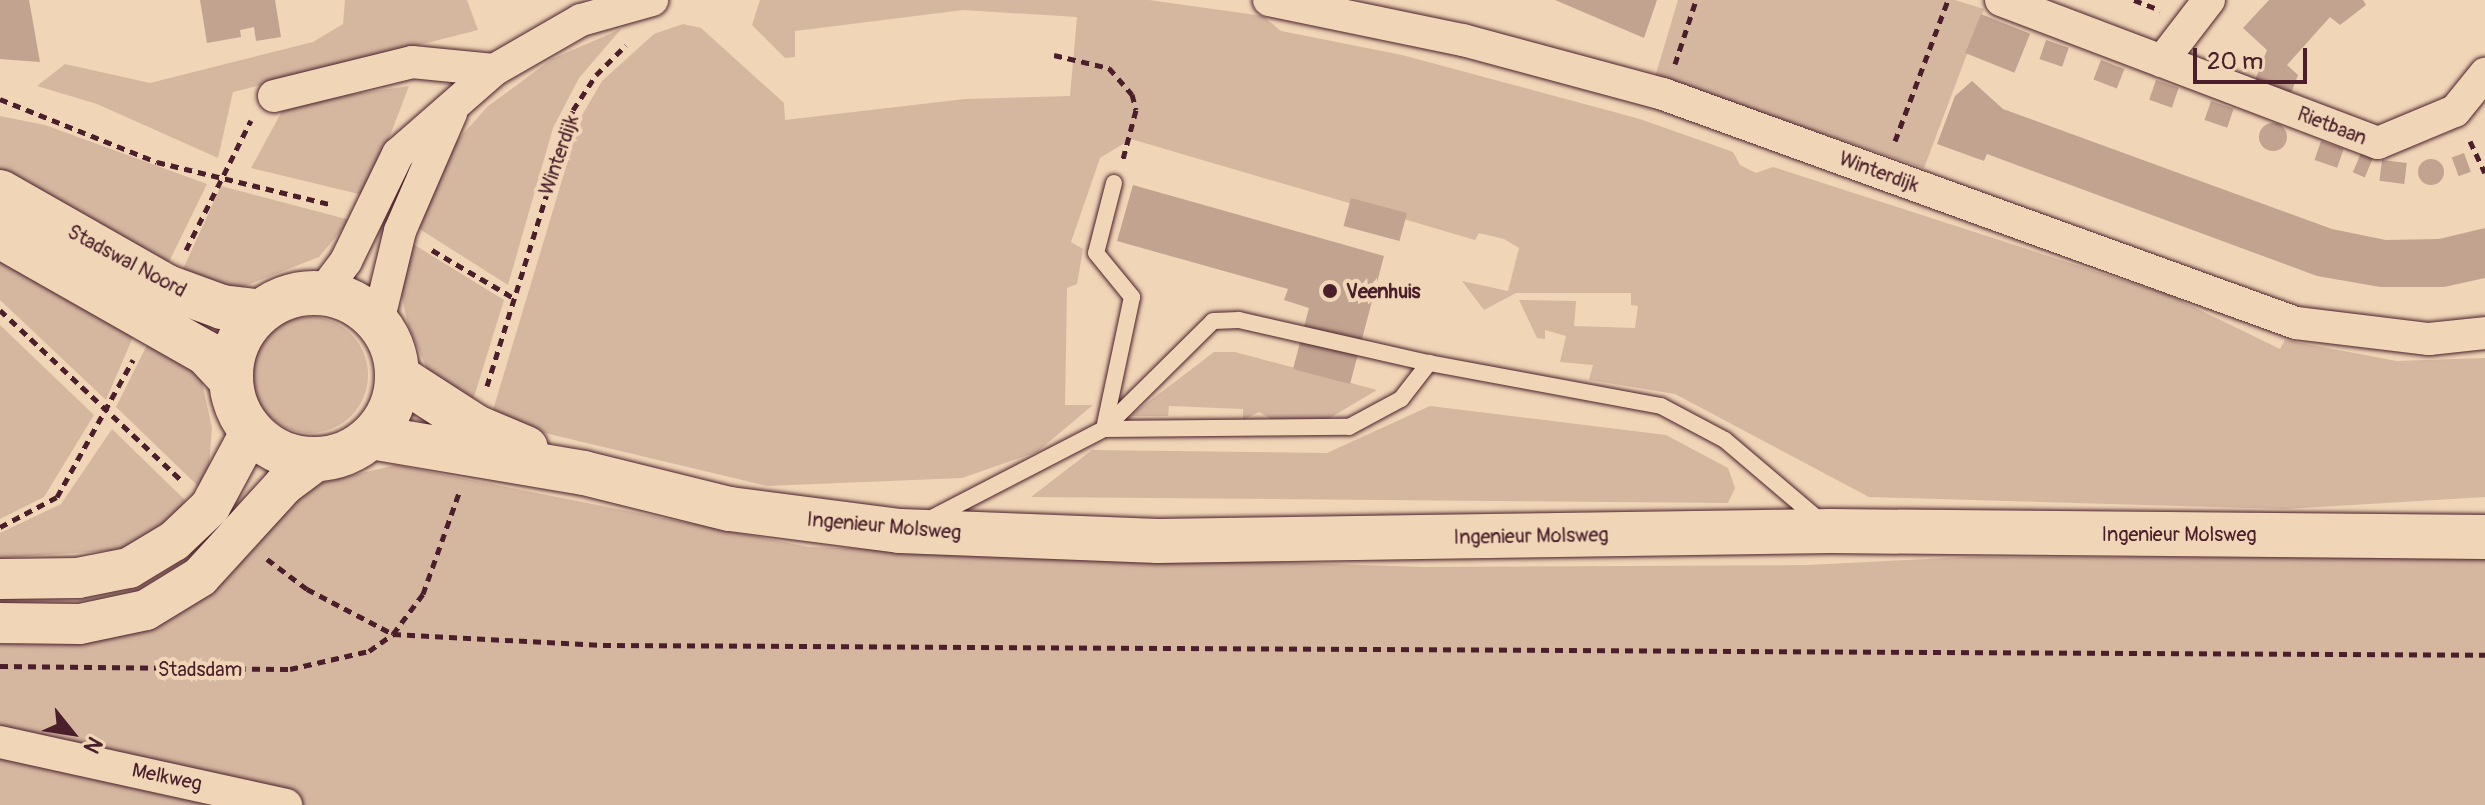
<!DOCTYPE html>
<style>
body{margin:0}
#map{position:relative;width:2485px;height:805px;overflow:hidden;background:#f0d5b7;font-family:Pangolin,sans-serif}
div>[style]{position:absolute}
[style*='--x']{left:calc(var(--x)*1px);top:calc(var(--y)*1px);width:calc(var(--w)*1px);rotate:calc(var(--a)*1deg)}
.green>*{inset:0;background:#d5b7a0}
.round{border-radius:50%}
.building>*{inset:0;background:#c2a390;transform-origin:0 0}
.path>*{height:5px;margin-top:-2.5px;transform-origin:0;background:repeating-linear-gradient(90deg,#4a1f2b 0 8px,transparent 0 14px)}
.roads{filter:drop-shadow(0 0 2px #4a1f2b) drop-shadow(0 0 2px #4a1f2b)}
.service>*{height:16px;margin:-8px;padding:0 8px;transform-origin:8px;border-radius:8px;background:#f0d5b7}
.minor>*{height:32px;margin:-16px;padding:0 16px;transform-origin:16px;border-radius:16px;background:#f0d5b7}
.tertiary>*{height:40px;margin:-20px;padding:0 20px;transform-origin:20px;border-radius:20px;background:#f0d5b7}
.secondary>*{height:44px;margin:-22px;padding:0 22px;transform-origin:22px;border-radius:22px;background:#f0d5b7}
.secondary>.ring{margin:-22px;padding:0;box-sizing:content-box;background:none;border:44px solid #f0d5b7;border-radius:50%}
.dots>*{width:22px;height:22px;translate:-50% -50%;box-sizing:border-box;border:4px solid #f0d5b7;border-radius:50%}
span{translate:-50% -50%;white-space:nowrap;text-align:center;line-height:1.15;-webkit-text-stroke:8px #f0d5b7;paint-order:stroke}
.street-label{font-size:20px;color:#4a1f2b}
.poi-label{font-size:20px;color:#4a1f2b;font-weight:700}
.left{translate:0 -50%;text-align:left}
.north{position:absolute;left:32px;top:693px;width:80px;height:80px;-webkit-text-stroke:6px #f0d5b7;paint-order:stroke;rotate:120deg;font-size:22px;font-weight:700;line-height:32px;text-align:center;color:#4a1f2b}
.north::after{content:'';display:block;margin:auto;width:28px;height:36px;background:#4a1f2b;clip-path:polygon(50% 0,100% 100%,50% 72%,0 100%)}
.scale{position:absolute;left:2193px;top:48px;width:114px;height:36px;box-sizing:border-box;border:4px solid #4a1f2b;border-top:0;padding-left:10px;font-size:24px;line-height:28px;white-space:nowrap;color:#4a1f2b;-webkit-text-stroke:6px #f0d5b7;paint-order:stroke}
</style>
<div id="map">
<div class="green">
<div style="clip-path:polygon(345px 0,467px 0,478px 30px,233px 92px,218px 158px,97px 104px,37px 86px,65px 64px,150px 83px,313px 42px,343px 24px)"></div>
<div style="clip-path:polygon(760px 0,1149px 0,1263px 16px,1281px 31px,1402px 55px,1640px 119px,1733px 152px,1740px 165px,1756px 173px,1773px 167px,2169px 295px,2280px 349px,2285px 340px,2397px 361px,2485px 358px,2485px 497px,2284px 509px,1869px 497px,1675px 394px,1589px 380px,1593px 365px,1560px 362px,1566px 336px,1545px 330px,1545px 339px,1537px 338px,1519px 300px,1576px 301px,1574px 326px,1635px 328px,1638px 306px,1631px 305px,1631px 293px,1516px 293px,1484px 310px,1462px 281px,1508px 291px,1519px 248px,1504px 239px,1479px 233px,1475px 240px,1131px 139px,1100px 158px,1071px 242px,1083px 249px,1077px 284px,1067px 288px,1065px 405px,1093px 405px,1037px 452px,962px 478px,767px 486px,490px 420px,581px 117px,602px 81px,654px 34px,683px 24px,701px 28px,784px 103px,785px 120px,965px 99px,1070px 96px,1077px 17px,963px 10px,795px 31px,795px 57px,785px 58px,752px 25px)"></div>
<div style="clip-path:polygon(1678px 0,1955px 0,1984px 9px,1924px 168px,1655px 77px)"></div>
<div style="clip-path:polygon(621px 29px,579px 78px,553px 128px,508px 285px,410px 223px,439px 161px,487px 107px,552px 59px)"></div>
<div style="clip-path:polygon(409px 86px,367px 196px,251px 168px,286px 104px)"></div>
<div style="clip-path:polygon(0 116px,45px 125px,207px 184px,165px 270px,0 174px)"></div>
<div style="clip-path:polygon(221px 186px,350px 220px,319px 257px,240px 288px,178px 280px)"></div>
<div style="clip-path:polygon(405px 239px,504px 300px,470px 410px,428px 371px,408px 325px,397px 274px)"></div>
<div style="clip-path:polygon(0 250px,136px 330px,106px 400px,0 300px)"></div>
<div class="round" style="left:252px;top:317px;width:116px;height:116px"></div>
<div style="clip-path:polygon(0 325px,94px 415px,44px 497px,0 519px)"></div>
<div style="clip-path:polygon(151px 337px,184px 357px,201px 378px,212px 428px,209px 465px,198px 486px,116px 407px)"></div>
<div style="clip-path:polygon(1214px 352px,1235px 352px,1377px 390px,1328px 419px,1273px 420px,1259px 412px,1243px 420px,1243px 409px,1169px 406px,1168px 416px,1130px 416px)"></div>
<div style="clip-path:polygon(1430px 406px,1666px 435px,1728px 468px,1735px 488px,1728px 503px,1031px 497px,1092px 450px,1327px 453px)"></div>
<div style="clip-path:polygon(112px 429px,186px 501px,165px 525px,119px 550px,0 558px,0 533px,61px 504px)"></div>
<div style="clip-path:polygon(396px 465px,809px 547px,1422px 567px,1807px 565px,1968px 557px,2485px 558px,2485px 805px,0 805px,0 753px,230px 798px,251px 780px,0 734px,0 644px,69px 642px,307px 486px)"></div>
</div>
<div class="building">
<div style="clip-path:polygon(0 0,29px 0,40px 62px,0 59px)"></div>
<div style="clip-path:polygon(200px 0,275px 0,281px 37px,256px 41px,254px 27px,240px 30px,241px 37px,207px 43px)"></div>
<div style="clip-path:polygon(1555px 0,1657px 0,1644px 38px)"></div>
<div style="clip-path:polygon(2269px 0,2363px 0,2366px 5px,2340px 25px,2330px 17px,2287px 65px,2298px 75px,2291px 93px,2255px 80px,2267px 50px,2243px 28px)"></div>
<div style="left:1981px;top:14px;width:53px;height:42px;rotate:22deg"></div>
<div style="left:2046px;top:40px;width:24px;height:20px;rotate:19deg"></div>
<div style="left:2101px;top:60px;width:25px;height:21px;rotate:21deg"></div>
<div style="left:2156px;top:80px;width:24px;height:21px;rotate:19deg"></div>
<div style="clip-path:polygon(1972px 81px,2003px 109px,2332px 229px,2386px 240px,2439px 239px,2485px 228px,2485px 278px,2444px 287px,2380px 287px,2317px 276px,1987px 154px,1984px 161px,1937px 144px,1955px 96px)"></div>
<div style="left:2211px;top:101px;width:24px;height:20px;rotate:19deg"></div>
<div class="round" style="left:2259px;top:123px;width:28px;height:28px"></div>
<div style="left:2321px;top:141px;width:24px;height:20px;rotate:19deg"></div>
<div style="left:2361px;top:153px;width:13px;height:21px;rotate:23deg"></div>
<div style="left:2464px;top:153px;width:20px;height:13px;rotate:70deg"></div>
<div class="round" style="left:2418px;top:159px;width:26px;height:26px"></div>
<div style="left:2382px;top:160px;width:25px;height:21px;rotate:7deg"></div>
<div style="clip-path:polygon(1133px 185px,1384px 256px,1350px 384px,1293px 369px,1309px 308px,1284px 300px,1288px 289px,1117px 241px)"></div>
<div style="left:1351px;top:198px;width:58px;height:29px;rotate:15deg"></div>
</div>
<div class="path">
<div style="--x:2134;--y:0;--w:28;--a:21"></div>
<div style="--x:1054;--y:55;--w:57;--a:13.3"></div>
<div style="--x:1109;--y:68;--w:35;--a:49"></div>
<div style="--x:1132;--y:94;--w:16;--a:76"></div>
<div style="--x:1136;--y:110;--w:51;--a:104.9"></div>
<div style="--x:1675;--y:64;--w:67;--a:-71.8"></div>
<div style="--x:0;--y:99;--w:169;--a:21.9"></div>
<div style="--x:157;--y:162;--w:181;--a:13.7"></div>
<div style="--x:1895;--y:141;--w:151;--a:-69.4"></div>
<div style="--x:2470;--y:141;--w:35;--a:65"></div>
<div style="--x:186;--y:250;--w:145;--a:-63.4"></div>
<div style="--x:432;--y:250;--w:93;--a:30.4"></div>
<div style="--x:0;--y:310;--w:247;--a:43.2"></div>
<div style="--x:487;--y:386;--w:289;--a:-72.7"></div>
<div style="--x:573;--y:110;--w:42;--a:-56.7"></div>
<div style="--x:596;--y:75;--w:42;--a:-45"></div>
<div style="--x:0;--y:527;--w:64;--a:-27.8"></div>
<div style="--x:57;--y:497;--w:157;--a:-61"></div>
<div style="--x:267;--y:559;--w:50;--a:36.9"></div>
<div style="--x:307;--y:589;--w:97;--a:27.6"></div>
<div style="--x:393;--y:634;--w:210;--a:3"></div>
<div style="--x:603;--y:645;--w:1882;--a:0.3"></div>
<div style="--x:0;--y:666;--w:290;--a:0.6"></div>
<div style="--x:290;--y:669;--w:81;--a:-12.8"></div>
<div style="--x:369;--y:651;--w:29;--a:-35"></div>
<div style="--x:393;--y:634;--w:50;--a:-53.1"></div>
<div style="--x:423;--y:594;--w:107;--a:-70.4"></div>
</div>
<div class="roads">
<div class="service">
<div style="--x:1114;--y:183;--w:72;--a:104.4"></div>
<div style="--x:1096;--y:253;--w:57;--a:50.7"></div>
<div style="--x:1132;--y:297;--w:135;--a:102"></div>
<div style="--x:1104;--y:429;--w:153;--a:-44.7"></div>
<div style="--x:1213;--y:321;--w:26;--a:-2"></div>
<div style="--x:1239;--y:320;--w:195;--a:12.8"></div>
<div style="--x:932;--y:518;--w:194;--a:-27.4"></div>
<div style="--x:1104;--y:429;--w:245;--a:-0.5"></div>
<div style="--x:1349;--y:427;--w:59;--a:-28.3"></div>
<div style="--x:1401;--y:399;--w:46;--a:-52.1"></div>
<div style="--x:1429;--y:363;--w:236;--a:10.5"></div>
<div style="--x:1661;--y:406;--w:72;--a:28"></div>
<div style="--x:1725;--y:440;--w:133;--a:40.4"></div>
</div>
<div class="minor">
<div style="--x:1269;--y:0;--w:198;--a:11.7"></div>
<div style="--x:1463;--y:40;--w:207;--a:15.1"></div>
<div style="--x:1663;--y:94;--w:673;--a:19.89"></div>
<div style="--x:2296;--y:323;--w:134;--a:6.9"></div>
<div style="--x:2429;--y:339;--w:56;--a:-6.1"></div>
<div style="--x:2001;--y:0;--w:172;--a:20.8"></div>
<div style="--x:2162;--y:61;--w:77;--a:-52.4"></div>
<div style="--x:2162;--y:61;--w:231;--a:20.8"></div>
<div style="--x:2378;--y:143;--w:83;--a:-22.6"></div>
<div style="--x:2455;--y:111;--w:48;--a:-51"></div>
<div style="--x:274;--y:96;--w:142;--a:-13.8"></div>
<div style="--x:412;--y:62;--w:82;--a:5.6"></div>
<div style="--x:322;--y:293;--w:40;--a:-53"></div>
<div style="--x:346;--y:261;--w:119;--a:-64.1"></div>
<div style="--x:398;--y:154;--w:128;--a:-41.2"></div>
<div style="--x:494;--y:70;--w:100;--a:-29.9"></div>
<div style="--x:581;--y:20;--w:74;--a:-15.7"></div>
<div style="--x:378;--y:322;--w:94;--a:-76.4"></div>
<div style="--x:400;--y:231;--w:129;--a:-66.6"></div>
<div style="--x:0;--y:742;--w:293;--a:12.4"></div>
</div>
<div class="tertiary">
<div style="--x:0;--y:579;--w:78;--a:-0.7"></div>
<div style="--x:78;--y:578;--w:52;--a:-11.1"></div>
<div style="--x:129;--y:568;--w:52;--a:-31"></div>
<div style="--x:174;--y:541;--w:50;--a:-43.4"></div>
<div style="--x:210;--y:507;--w:86;--a:-61.7"></div>
<div style="--x:0;--y:623;--w:80;--a:0.7"></div>
<div style="--x:80;--y:624;--w:67;--a:-12"></div>
<div style="--x:146;--y:610;--w:63;--a:-31.4"></div>
<div style="--x:200;--y:577;--w:125;--a:-47.6"></div>
<div style="--x:284;--y:485;--w:44;--a:-36.6"></div>
</div>
<div class="secondary">
<div style="--x:0;--y:192;--w:192;--a:29.6"></div>
<div style="--x:167;--y:287;--w:59;--a:20"></div>
<div style="--x:222;--y:307;--w:38;--a:7"></div>
<div style="--x:0;--y:236;--w:237;--a:29.6"></div>
<div style="--x:206;--y:353;--w:35;--a:47"></div>
<div class="ring" style="left:231px;top:293px;width:122px;height:122px"></div>
<div style="--x:397;--y:376;--w:94;--a:32.8"></div>
<div style="--x:476;--y:427;--w:54;--a:22.8"></div>
<div style="--x:371;--y:437;--w:216;--a:9.6"></div>
<div style="--x:584;--y:473;--w:150;--a:13.9"></div>
<div style="--x:730;--y:509;--w:171;--a:7.4"></div>
<div style="--x:900;--y:531;--w:258;--a:2.2"></div>
<div style="--x:1158;--y:541;--w:673;--a:-0.85"></div>
<div style="--x:1831;--y:531;--w:654;--a:0.53"></div>
</div>
</div>
<div class="dots">
<div style="left:1330px;top:291px;background:#4a1f2b"></div>
</div>
<div class="street-label">
<span style="left:2332px;top:126px;rotate:21deg">Rietbaan</span>
<span style="left:559px;top:155px;rotate:-71deg">Winterdijk</span>
<span style="left:1879px;top:172px;rotate:20deg">Winterdijk</span>
<span style="left:127px;top:261px;rotate:28deg">Stadswal Noord</span>
<span style="left:884px;top:526px;rotate:5deg">Ingenieur Molsweg</span>
<span style="left:2179px;top:534px">Ingenieur Molsweg</span>
<span style="left:1531px;top:536px;rotate:-1deg">Ingenieur Molsweg</span>
<span style="left:200px;top:669px">Stadsdam</span>
<span style="left:167px;top:777px;rotate:12deg">Melkweg</span>
</div>
<div class="poi-label">
<span class="left" style="left:1346px;top:291px">Veenhuis</span>
</div>
<div class="north">N</div>
<div class="scale">20 m</div>
</div>
